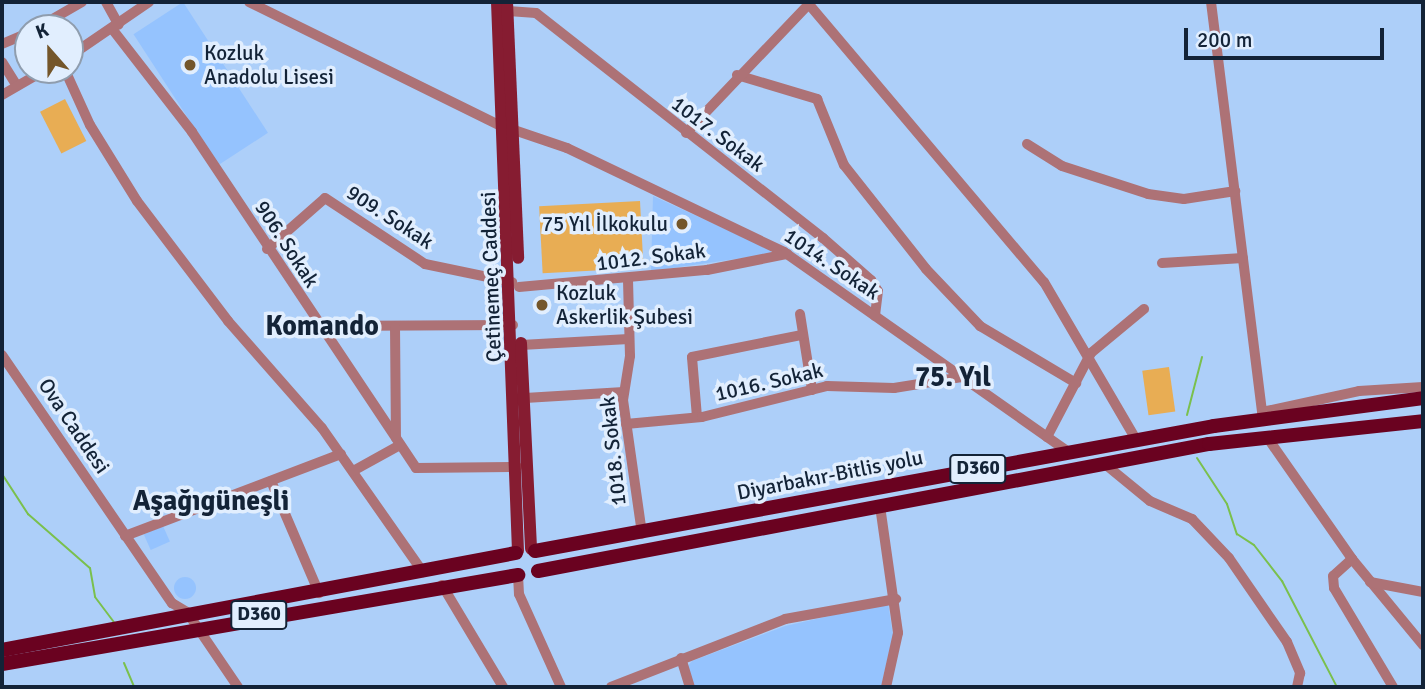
<!DOCTYPE html>
<meta charset="utf-8">
<style>
body{margin:0}
#map{position:relative;width:1425px;height:689px;overflow:hidden;background:#adcff9;font-family:Signika,sans-serif}
div>[style]{position:absolute}
[style*='--x']{left:calc(var(--x)*1px);top:calc(var(--y)*1px);width:calc(var(--w)*1px);rotate:calc(var(--a)*1deg)}
.built>*{inset:0;background:#95c3fe;transform-origin:0 0}
.round{border-radius:50%}
.green>*{inset:0;background:#e8ad54;transform-origin:0 0}
.stream>*{height:2px;margin:-1px;padding:0 1px;transform-origin:1px;border-radius:1px;background:#7ac04d}
.minor>*{height:10px;margin:-5px;padding:0 5px;transform-origin:5px;border-radius:5px;background:#ad7276}
.major>*{height:12px;margin:-6px;padding:0 6px;transform-origin:6px;border-radius:6px;background:#861c31}
.highway>*{height:14px;margin:-7px;padding:0 7px;transform-origin:7px;border-radius:7px;background:#6a0220}
.dots>*{width:19px;height:19px;translate:-50% -50%;box-sizing:border-box;border:4px solid #e1eefe;border-radius:50%}
span{translate:-50% -50%;white-space:nowrap;text-align:center;line-height:1.15;-webkit-text-stroke:7px #e1eefe;paint-order:stroke}
.shield-label span{padding:2px 5px;background:#e1eefe;border:2px solid;border-radius:5px;-webkit-text-stroke-width:0}
.shield-label{font-size:19px;color:#132337;font-weight:700}
.poi-label{font-size:21px;color:#132337}
.left{translate:0 -50%;text-align:left}
.right{translate:-100% -50%;text-align:right}
.street-label{font-size:21px;color:#132337}
.district-label{font-size:28px;color:#132337;font-weight:700}
.frame{position:absolute;inset:0;border:4px solid #132337;pointer-events:none}
.north{position:absolute;left:14px;top:14px;width:70px;height:70px;box-sizing:border-box;background:#e1eefe;border:2px solid #8f9dae;border-radius:50%;rotate:339deg;font-size:19px;font-weight:700;line-height:28px;text-align:center;color:#132337}
.north::after{content:'';display:block;margin:auto;width:24px;height:32px;background:#74562a;clip-path:polygon(50% 0,100% 100%,50% 72%,0 100%)}
.scale{position:absolute;left:1184px;top:28px;width:200px;height:32px;box-sizing:border-box;border:4px solid #132337;border-top:0;padding-left:9px;font-size:21px;line-height:24px;white-space:nowrap;color:#132337;-webkit-text-stroke:5px #e1eefe;paint-order:stroke}
</style>
<div id="map">
<div class="built">
<div style="left:183px;top:2px;width:156px;height:59px;rotate:57deg"></div>
<div style="clip-path:polygon(653px 196px,771px 250px,771px 254px,651px 271px)"></div>
<div style="left:163px;top:526px;width:17px;height:21px;rotate:66deg"></div>
<div class="round" style="left:174px;top:577px;width:22px;height:22px"></div>
<div style="clip-path:polygon(888px 603px,893px 635px,881px 687px,694px 687px,687px 667px,692px 661px,785px 626px)"></div>
</div>
<div class="green">
<div style="left:65px;top:99px;width:47px;height:28px;rotate:63deg"></div>
<div style="left:640px;top:201px;width:67px;height:101px;rotate:87deg"></div>
<div style="left:1169px;top:367px;width:45px;height:27px;rotate:82deg"></div>
</div>
<div class="stream">
<div style="--x:1187;--y:415;--w:60;--a:-75.5"></div>
<div style="--x:1197;--y:458;--w:55;--a:56.9"></div>
<div style="--x:1227;--y:504;--w:32;--a:72"></div>
<div style="--x:1237;--y:534;--w:20;--a:33"></div>
<div style="--x:1254;--y:545;--w:46;--a:52.1"></div>
<div style="--x:1282;--y:581;--w:119;--a:62.6"></div>
<div style="--x:2;--y:474;--w:48;--a:57"></div>
<div style="--x:28;--y:514;--w:82;--a:41.1"></div>
<div style="--x:90;--y:568;--w:29;--a:80"></div>
<div style="--x:95;--y:597;--w:31;--a:53"></div>
<div style="--x:124;--y:663;--w:26;--a:67"></div>
</div>
<div class="minor">
<div style="--x:106;--y:2;--w:26;--a:61"></div>
<div style="--x:249;--y:2;--w:283;--a:26.2"></div>
<div style="--x:807;--y:2;--w:367;--a:49.8"></div>
<div style="--x:1044;--y:282;--w:184;--a:59.7"></div>
<div style="--x:1211;--y:2;--w:420;--a:82.9"></div>
<div style="--x:508;--y:11;--w:28;--a:4"></div>
<div style="--x:536;--y:13;--w:365;--a:38.1"></div>
<div style="--x:823;--y:238;--w:64;--a:41.2"></div>
<div style="--x:871;--y:280;--w:13;--a:58"></div>
<div style="--x:878;--y:291;--w:25;--a:97"></div>
<div style="--x:37;--y:28;--w:52;--a:-30"></div>
<div style="--x:113;--y:30;--w:129;--a:52.2"></div>
<div style="--x:192;--y:132;--w:404;--a:56.3"></div>
<div style="--x:416;--y:468;--w:101;--a:-0.6"></div>
<div style="--x:2;--y:44;--w:28;--a:-23"></div>
<div style="--x:70;--y:56;--w:96;--a:-34.4"></div>
<div style="--x:2;--y:62;--w:28;--a:58"></div>
<div style="--x:65;--y:70;--w:60;--a:65.6"></div>
<div style="--x:90;--y:125;--w:89;--a:58.3"></div>
<div style="--x:137;--y:201;--w:151;--a:52.8"></div>
<div style="--x:228;--y:321;--w:142;--a:48.7"></div>
<div style="--x:322;--y:428;--w:176;--a:55"></div>
<div style="--x:737;--y:75;--w:84;--a:16.7"></div>
<div style="--x:817;--y:99;--w:71;--a:67.8"></div>
<div style="--x:844;--y:165;--w:132;--a:51.7"></div>
<div style="--x:926;--y:269;--w:79;--a:46.5"></div>
<div style="--x:980;--y:326;--w:112;--a:30.7"></div>
<div style="--x:2;--y:95;--w:50;--a:-30.2"></div>
<div style="--x:514;--y:130;--w:56;--a:18.8"></div>
<div style="--x:567;--y:148;--w:241;--a:25.6"></div>
<div style="--x:784;--y:252;--w:348;--a:35.1"></div>
<div style="--x:686;--y:133;--w:178;--a:-46.4"></div>
<div style="--x:1027;--y:144;--w:41;--a:32.2"></div>
<div style="--x:1062;--y:166;--w:90;--a:18"></div>
<div style="--x:1148;--y:194;--w:36;--a:8"></div>
<div style="--x:1184;--y:199;--w:52;--a:-8.9"></div>
<div style="--x:267;--y:249;--w:77;--a:-41.3"></div>
<div style="--x:325;--y:198;--w:120;--a:33.4"></div>
<div style="--x:425;--y:264;--w:89;--a:11.7"></div>
<div style="--x:1162;--y:263;--w:81;--a:-3.5"></div>
<div style="--x:628;--y:280;--w:76;--a:88.5"></div>
<div style="--x:630;--y:356;--w:45;--a:99"></div>
<div style="--x:623;--y:400;--w:135;--a:81.9"></div>
<div style="--x:519;--y:287;--w:189;--a:-5.2"></div>
<div style="--x:707;--y:270;--w:82;--a:-11.3"></div>
<div style="--x:800;--y:314;--w:77;--a:81"></div>
<div style="--x:319;--y:326;--w:194;--a:-0.3"></div>
<div style="--x:395;--y:326;--w:112;--a:89.5"></div>
<div style="--x:521;--y:345;--w:108;--a:-3.2"></div>
<div style="--x:2;--y:355;--w:301;--a:55.6"></div>
<div style="--x:172;--y:603;--w:17;--a:31"></div>
<div style="--x:187;--y:612;--w:91;--a:55.8"></div>
<div style="--x:525;--y:398;--w:99;--a:-3.5"></div>
<div style="--x:1262;--y:412;--w:99;--a:-12.2"></div>
<div style="--x:1359;--y:391;--w:64;--a:-3.6"></div>
<div style="--x:697;--y:417;--w:60;--a:-94.8"></div>
<div style="--x:692;--y:357;--w:111;--a:-11.4"></div>
<div style="--x:626;--y:424;--w:76;--a:-5.3"></div>
<div style="--x:702;--y:417;--w:129;--a:-13.9"></div>
<div style="--x:827;--y:386;--w:67;--a:1.7"></div>
<div style="--x:894;--y:388;--w:70;--a:-9.1"></div>
<div style="--x:1047;--y:437;--w:95;--a:-62.4"></div>
<div style="--x:1091;--y:353;--w:69;--a:-39.7"></div>
<div style="--x:1267;--y:437;--w:149;--a:55.1"></div>
<div style="--x:1352;--y:559;--w:112;--a:50.5"></div>
<div style="--x:1106;--y:465;--w:57;--a:39.3"></div>
<div style="--x:1150;--y:501;--w:46;--a:23.2"></div>
<div style="--x:1192;--y:519;--w:54;--a:46.5"></div>
<div style="--x:1229;--y:558;--w:102;--a:55.4"></div>
<div style="--x:1287;--y:642;--w:34;--a:67"></div>
<div style="--x:1300;--y:673;--w:14;--a:102"></div>
<div style="--x:353;--y:471;--w:54;--a:-29"></div>
<div style="--x:271;--y:481;--w:122;--a:66.8"></div>
<div style="--x:880;--y:506;--w:128;--a:81.9"></div>
<div style="--x:898;--y:633;--w:55;--a:102.5"></div>
<div style="--x:125;--y:536;--w:231;--a:-20.8"></div>
<div style="--x:1352;--y:559;--w:25;--a:138"></div>
<div style="--x:1333;--y:576;--w:12;--a:85"></div>
<div style="--x:1334;--y:588;--w:115;--a:59.2"></div>
<div style="--x:518;--y:575;--w:19;--a:87"></div>
<div style="--x:519;--y:594;--w:102;--a:65.7"></div>
<div style="--x:1370;--y:582;--w:54;--a:10.7"></div>
<div style="--x:442;--y:585;--w:119;--a:59.1"></div>
<div style="--x:681;--y:658;--w:30;--a:73"></div>
<div style="--x:611;--y:687;--w:187;--a:-21.3"></div>
<div style="--x:785;--y:619;--w:113;--a:-10.2"></div>
</div>
<div class="major">
<div style="--x:497;--y:2;--w:549;--a:87.81"></div>
<div style="--x:507;--y:2;--w:256;--a:87.5"></div>
<div style="--x:521;--y:343;--w:206;--a:87.2"></div>
</div>
<div class="highway">
<div style="--x:535;--y:551;--w:690;--a:-10.43"></div>
<div style="--x:1214;--y:426;--w:211;--a:-7.6"></div>
<div style="--x:538;--y:571;--w:683;--a:-10.72"></div>
<div style="--x:1209;--y:444;--w:215;--a:-6.1"></div>
<div style="--x:2;--y:650;--w:523;--a:-10.69"></div>
<div style="--x:2;--y:664;--w:524;--a:-9.79"></div>
</div>
<div class="dots">
<div style="left:190px;top:65px;background:#74562a"></div>
<div style="left:682px;top:224px;background:#74562a"></div>
<div style="left:542px;top:305px;background:#74562a"></div>
</div>
<div class="shield-label">
<span style="left:978px;top:469px">D360</span>
<span style="left:259px;top:615px">D360</span>
</div>
<div class="poi-label">
<span class="left" style="left:204px;top:65px">Kozluk<br>Anadolu Lisesi</span>
<span class="right" style="left:668px;top:224px">75 Yıl İlkokulu</span>
<span class="left" style="left:556px;top:305px">Kozluk<br>Askerlik Şubesi</span>
</div>
<div class="street-label">
<span style="left:718px;top:134px;rotate:37deg">1017. Sokak</span>
<span style="left:390px;top:217px;rotate:33deg">909. Sokak</span>
<span style="left:287px;top:244px;rotate:57deg">906. Sokak</span>
<span style="left:651px;top:257px;rotate:-7deg">1012. Sokak</span>
<span style="left:832px;top:264px;rotate:34deg">1014. Sokak</span>
<span style="left:491px;top:277px;rotate:-92deg">Çetinemeç Caddesi</span>
<span style="left:769px;top:382px;rotate:-13deg">1016. Sokak</span>
<span style="left:74px;top:426px;rotate:56deg">Ova Caddesi</span>
<span style="left:613px;top:451px;rotate:-96deg">1018. Sokak</span>
<span style="left:830px;top:475px;rotate:-11deg">Diyarbakır-Bitlis yolu</span>
</div>
<div class="district-label">
<span style="left:322px;top:326px">Komando</span>
<span style="left:953px;top:377px">75. Yıl</span>
<span style="left:211px;top:501px">Aşağıgüneşli</span>
</div>
<div class="frame"></div>
<div class="north">K</div>
<div class="scale">200 m</div>
</div>
